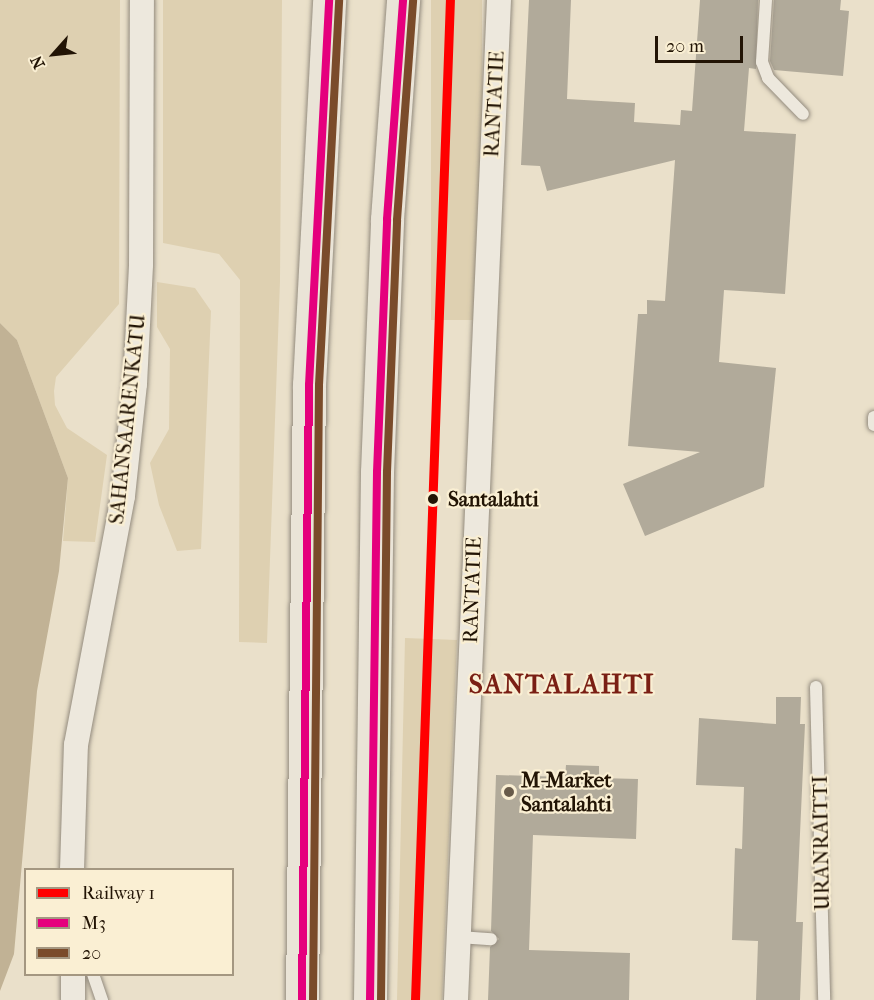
<!DOCTYPE html>
<style>
body{margin:0}
#map{position:relative;width:874px;height:1000px;overflow:hidden;background:#eae0ca;font-family:"IM FELL French Canon",serif}
div>[style]{position:absolute}
[style*='--x']{left:calc(var(--x)*1px);top:calc(var(--y)*1px);width:calc(var(--w)*1px);rotate:calc(var(--a)*1deg)}
.green>*{inset:0;background:#ded0b1;transform-origin:0 0}
.water>*{inset:0;background:#c1b295}
.building>*{inset:0;background:#b1aa9a}
.roads{filter:drop-shadow(0 0 2px #938b7e) drop-shadow(0 0 2px #938b7e)}
.service>*{height:12px;margin:-6px;padding:0 6px;transform-origin:6px;border-radius:6px;background:#ede8dd}
.minor>*{height:24px;margin:-12px;padding:0 12px;transform-origin:12px;border-radius:12px;background:#ede8dd}
.trunk>*{height:33px;margin:-16.5px;padding:0 16.5px;transform-origin:16.5px;border-radius:16.5px;background:#eae4d7}
.bus-1>*{height:8px;margin:-4px;padding:0 4px;transform-origin:4px;border-radius:4px;background:#e5007d}
.bus-2>*{height:8px;margin:-4px;padding:0 4px;transform-origin:4px;border-radius:4px;background:#7a4b2a}
.rail-1>*{height:9px;margin:-4.5px;padding:0 4.5px;transform-origin:4.5px;border-radius:4.5px;background:#f00}
.dots>*{width:16px;height:16px;translate:-50% -50%;box-sizing:border-box;border:3px solid #faefd3;border-radius:50%}
span{translate:-50% -50%;white-space:nowrap;text-align:center;line-height:1.15;-webkit-text-stroke:4.5px #faefd3;paint-order:stroke}
.street-label{font-size:21px;color:#221405}
.stop-label{font-size:21px;color:#221405;font-weight:700}
.left{translate:0 -50%;text-align:left}
.poi-label{font-size:21px;color:#221405;font-weight:700}
.district-label{font-size:27px;color:#7a1f14;font-weight:700;letter-spacing:1.5px}
.legend{position:absolute;left:24px;top:868px;width:210px;height:108px;box-sizing:border-box;background:#faefd3;border:2px solid #a49781;margin:0;padding:8px 10px;list-style:none;font-size:18px;color:#221405}
.legend li{display:flex;align-items:center;gap:12px;height:30px}
.legend b{width:30px;border:2px solid #a49781}
.north{position:absolute;left:24px;top:24px;width:60px;height:60px;-webkit-text-stroke:4px #faefd3;paint-order:stroke;rotate:243deg;font-size:16px;font-weight:700;line-height:24px;text-align:center;color:#221405}
.north::after{content:'';display:block;margin:auto;width:21px;height:27px;background:#221405;clip-path:polygon(50% 0,100% 100%,50% 72%,0 100%)}
.scale{position:absolute;left:655px;top:36px;width:88px;height:27px;box-sizing:border-box;border:3px solid #221405;border-top:0;padding-left:8px;font-size:18px;line-height:21px;white-space:nowrap;color:#221405;-webkit-text-stroke:4px #faefd3;paint-order:stroke}
</style>
<div id="map">
<div class="green">
<div style="clip-path:polygon(0 0,120px 0,119px 304px,56px 377px,54px 391px,55px 405px,67px 428px,107px 455px,95px 542px,63px 541px,68px 478px,17px 340px,0 323px)"></div>
<div style="clip-path:polygon(163px 0,282px 0,280px 281px,267px 643px,239px 642px,240px 280px,219px 254px,163px 243px)"></div>
<div style="left:431px;top:0;width:51px;height:320px"></div>
<div style="clip-path:polygon(157px 282px,195px 288px,211px 311px,201px 549px,177px 551px,159px 505px,150px 463px,169px 429px,170px 349px,157px 327px)"></div>
<div style="clip-path:polygon(405px 638px,457px 640px,442px 1000px,397px 1000px)"></div>
</div>
<div class="water">
<div style="clip-path:polygon(0 323px,17px 340px,68px 478px,59px 571px,37px 691px,14px 954px,0 991px)"></div>
</div>
<div class="building">
<div style="clip-path:polygon(529px 0,571px 0,567px 99px,635px 103px,634px 122px,680px 125px,681px 110px,692px 111px,700px 0,758px 0,756px 69px,749px 68px,744px 131px,796px 134px,785px 294px,724px 290px,719px 362px,776px 368px,764px 487px,645px 536px,623px 484px,700px 452px,628px 446px,638px 314px,647px 314px,647px 300px,665px 301px,675px 160px,547px 191px,540px 166px,521px 165px)"></div>
<div style="clip-path:polygon(774px 0,841px 0,840px 10px,849px 11px,843px 76px,774px 70px,770px 61px)"></div>
<div style="clip-path:polygon(776px 697px,801px 697px,800px 724px,805px 724px,796px 922px,803px 922px,800px 1000px,756px 1000px,758px 941px,732px 940px,735px 848px,742px 849px,744px 787px,696px 785px,699px 718px,776px 724px)"></div>
<div style="clip-path:polygon(566px 765px,599px 766px,599px 778px,638px 779px,636px 839px,533px 835px,529px 950px,630px 953px,629px 1000px,488px 1000px,490px 947px,499px 939px,491px 931px,496px 775px,565px 777px)"></div>
</div>
<div class="roads">
<div class="service">
<div style="--x:766;--y:0;--w:62;--a:93.7"></div>
<div style="--x:762;--y:62;--w:17;--a:69"></div>
<div style="--x:768;--y:78;--w:50;--a:45.8"></div>
<div style="--x:874;--y:417;--w:8;--a:90"></div>
<div style="--x:816;--y:687;--w:313;--a:88.5"></div>
<div style="--x:459;--y:937;--w:32;--a:4"></div>
<div style="--x:93;--y:974;--w:28;--a:71"></div>
</div>
<div class="minor">
<div style="--x:72;--y:870;--w:125;--a:-88.2"></div>
<div style="--x:76;--y:745;--w:253;--a:-79.3"></div>
<div style="--x:123;--y:496;--w:113;--a:-83.9"></div>
<div style="--x:135;--y:384;--w:120;--a:-87.1"></div>
<div style="--x:141;--y:264;--w:264;--a:-89.8"></div>
<div style="--x:73;--y:974;--w:25;--a:90"></div>
<div style="--x:456;--y:1000;--w:1001;--a:-87.54"></div>
</div>
<div class="trunk">
<div style="--x:302;--y:1000;--w:615;--a:-89.35"></div>
<div style="--x:309;--y:385;--w:386;--a:-87"></div>
<div style="--x:370;--y:1000;--w:528;--a:-89.24"></div>
<div style="--x:377;--y:472;--w:253;--a:-87.7"></div>
<div style="--x:387;--y:219;--w:220;--a:-85.8"></div>
</div>
</div>
<div class="bus-1">
<div style="--x:302;--y:1000;--w:615;--a:-89.35"></div>
<div style="--x:309;--y:385;--w:386;--a:-87"></div>
<div style="--x:370;--y:1000;--w:528;--a:-89.24"></div>
<div style="--x:377;--y:472;--w:253;--a:-87.7"></div>
<div style="--x:387;--y:219;--w:220;--a:-85.8"></div>
</div>
<div class="bus-2">
<div style="--x:313;--y:1000;--w:615;--a:-89.44"></div>
<div style="--x:319;--y:385;--w:385;--a:-87"></div>
<div style="--x:381;--y:1000;--w:528;--a:-89.35"></div>
<div style="--x:387;--y:472;--w:252;--a:-87.7"></div>
<div style="--x:397;--y:220;--w:220;--a:-85.8"></div>
</div>
<div class="rail-1">
<div style="--x:415;--y:1000;--w:1001;--a:-88"></div>
</div>
<div class="dots">
<div style="left:433px;top:499px;background:#221405"></div>
<div style="left:509px;top:792px;background:#685b4a"></div>
</div>
<div class="street-label">
<span style="left:494px;top:104px;rotate:-87deg">RANTATIE</span>
<span style="left:127px;top:419px;rotate:-84deg">SAHANSAARENKATU</span>
<span style="left:472px;top:590px;rotate:-88deg">RANTATIE</span>
<span style="left:821px;top:843px;rotate:-91deg">URANRAITTI</span>
</div>
<div class="stop-label">
<span class="left" style="left:448px;top:499px">Santalahti</span>
</div>
<div class="poi-label">
<span class="left" style="left:521px;top:792px">M-Market<br>Santalahti</span>
</div>
<div class="district-label">
<span style="left:562px;top:685px">SANTALAHTI</span>
</div>
<ul class="legend">
<li><b style="height:8px;background:#f00"></b>Railway 1</li>
<li><b style="height:8px;background:#e5007d"></b>M3</li>
<li><b style="height:8px;background:#7a4b2a"></b>20</li>
</ul>
<div class="north">N</div>
<div class="scale">20 m</div>
</div>
